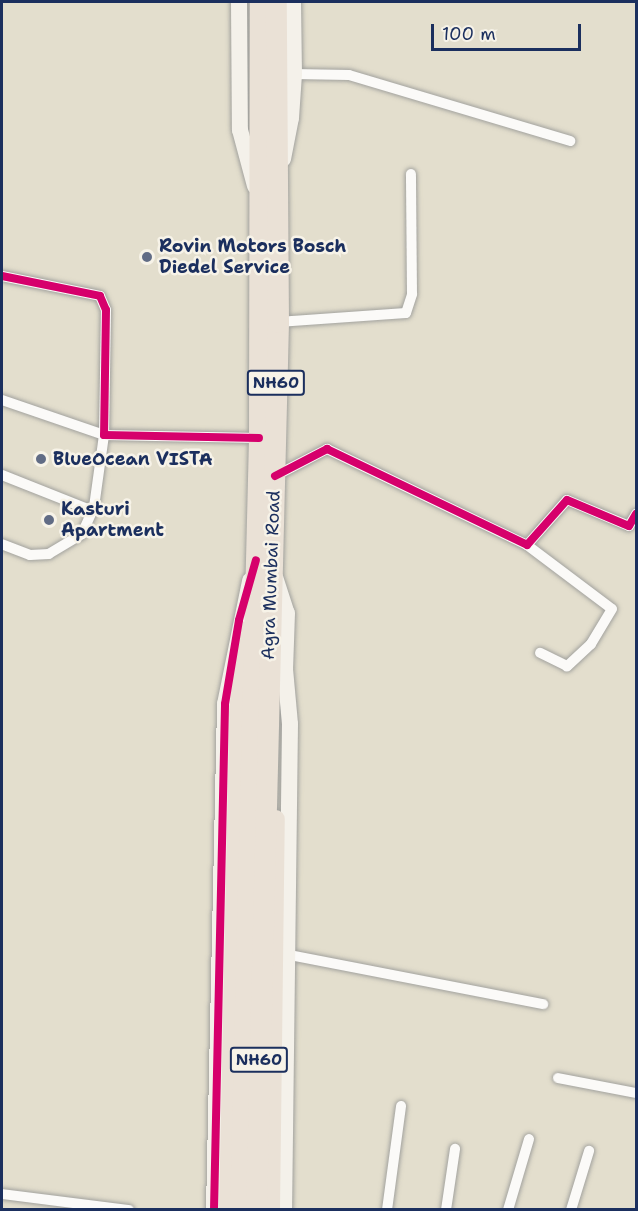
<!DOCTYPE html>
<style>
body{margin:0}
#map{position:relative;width:638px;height:1211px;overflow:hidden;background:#e3decd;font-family:"Shantell Sans",sans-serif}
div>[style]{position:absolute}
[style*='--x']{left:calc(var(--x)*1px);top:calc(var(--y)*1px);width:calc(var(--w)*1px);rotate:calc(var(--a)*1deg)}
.roads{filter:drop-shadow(0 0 2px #a2a29e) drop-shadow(0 0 2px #a2a29e)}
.street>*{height:10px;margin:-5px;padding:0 5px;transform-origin:5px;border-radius:5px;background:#fbfaf8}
.secondary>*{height:16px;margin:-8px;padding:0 8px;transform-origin:8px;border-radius:8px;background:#f4f1ea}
.primary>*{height:18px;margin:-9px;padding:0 9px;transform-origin:9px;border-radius:9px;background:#eae1d6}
.highway>*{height:21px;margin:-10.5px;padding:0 10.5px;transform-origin:10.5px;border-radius:10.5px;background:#eae1d6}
.cycleway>*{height:8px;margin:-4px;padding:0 4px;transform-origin:4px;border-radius:4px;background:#d6006c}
.dots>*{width:16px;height:16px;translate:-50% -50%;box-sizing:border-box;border:3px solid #f7f3e8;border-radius:50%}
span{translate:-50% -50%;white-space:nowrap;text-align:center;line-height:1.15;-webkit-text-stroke:5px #f7f3e8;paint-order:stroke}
.shield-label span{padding:2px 4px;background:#f7f3e8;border:2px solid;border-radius:4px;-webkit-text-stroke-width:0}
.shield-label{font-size:16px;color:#1b2f5e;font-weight:700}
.poi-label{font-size:18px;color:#1b2f5e;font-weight:700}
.left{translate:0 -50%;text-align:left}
.street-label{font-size:18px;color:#1b2f5e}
.frame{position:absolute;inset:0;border:3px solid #1b2f5e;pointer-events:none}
.scale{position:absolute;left:431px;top:24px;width:150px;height:27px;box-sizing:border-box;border:3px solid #1b2f5e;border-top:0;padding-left:8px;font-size:18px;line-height:21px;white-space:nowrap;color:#1b2f5e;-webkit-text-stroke:4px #f7f3e8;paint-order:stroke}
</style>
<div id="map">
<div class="roads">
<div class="street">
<div style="--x:294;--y:74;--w:55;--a:1"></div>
<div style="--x:349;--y:75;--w:231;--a:16.6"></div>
<div style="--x:2;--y:276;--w:100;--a:11.5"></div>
<div style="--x:100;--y:296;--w:15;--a:67"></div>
<div style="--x:106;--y:310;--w:125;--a:90.9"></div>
<div style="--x:104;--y:435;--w:155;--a:1.1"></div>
<div style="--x:278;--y:322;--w:128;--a:-4"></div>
<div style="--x:406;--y:313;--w:20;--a:-72"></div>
<div style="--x:412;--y:294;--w:120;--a:-90.5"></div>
<div style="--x:2;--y:400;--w:108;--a:18.9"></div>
<div style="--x:104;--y:435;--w:73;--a:97.9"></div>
<div style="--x:94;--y:507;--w:30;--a:114"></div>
<div style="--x:82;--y:534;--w:39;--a:149"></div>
<div style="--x:49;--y:554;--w:19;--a:177"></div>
<div style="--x:30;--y:555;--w:30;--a:-159"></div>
<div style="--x:2;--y:475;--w:98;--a:21.6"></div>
<div style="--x:275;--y:476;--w:59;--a:-27.4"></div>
<div style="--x:327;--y:449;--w:222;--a:25.6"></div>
<div style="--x:527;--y:545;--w:60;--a:-48.4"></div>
<div style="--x:567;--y:500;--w:67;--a:22.8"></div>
<div style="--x:629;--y:526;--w:14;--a:-60"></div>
<div style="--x:527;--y:545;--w:106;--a:37"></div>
<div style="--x:612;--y:609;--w:41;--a:121"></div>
<div style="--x:591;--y:644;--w:33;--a:137"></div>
<div style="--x:567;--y:666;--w:30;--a:-154"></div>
<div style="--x:290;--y:955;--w:258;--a:11"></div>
<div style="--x:558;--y:1078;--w:79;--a:10.9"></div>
<div style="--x:2;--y:1194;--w:128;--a:7.2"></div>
<div style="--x:387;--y:1210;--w:105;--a:-82.3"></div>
<div style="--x:446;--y:1210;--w:62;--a:-81.6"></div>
<div style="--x:508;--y:1210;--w:74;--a:-73.5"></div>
<div style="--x:571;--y:1210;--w:62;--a:-73"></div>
</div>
<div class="secondary">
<div style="--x:239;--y:2;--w:128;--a:89.6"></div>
<div style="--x:240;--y:130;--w:58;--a:75"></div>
<div style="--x:283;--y:159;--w:42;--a:-79"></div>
<div style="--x:291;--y:118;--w:44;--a:-86.1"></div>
<div style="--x:294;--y:74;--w:72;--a:-90.8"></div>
<div style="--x:275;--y:577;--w:38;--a:72"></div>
<div style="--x:287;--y:613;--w:56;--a:92"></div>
<div style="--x:285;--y:669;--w:55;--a:84.8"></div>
<div style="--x:290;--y:724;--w:486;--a:90.7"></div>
<div style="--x:214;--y:1210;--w:506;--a:-88.75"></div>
<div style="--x:225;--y:704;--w:126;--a:-78.5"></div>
</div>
<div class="primary">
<div style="--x:228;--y:1210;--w:497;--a:-88.8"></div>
<div style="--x:238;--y:713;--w:83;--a:-84.5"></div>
<div style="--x:271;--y:1210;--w:391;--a:-89.3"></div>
</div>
<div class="highway">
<div style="--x:240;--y:1210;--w:772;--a:-88.59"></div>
<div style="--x:259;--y:438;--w:436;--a:-89.9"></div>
<div style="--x:256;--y:1210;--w:888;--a:-88.58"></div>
<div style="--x:278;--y:322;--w:320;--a:-90.4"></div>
</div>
</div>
<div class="cycleway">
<div style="--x:2;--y:276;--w:100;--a:11.5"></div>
<div style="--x:100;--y:296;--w:15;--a:67"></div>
<div style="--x:106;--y:310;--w:125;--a:90.9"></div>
<div style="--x:104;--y:435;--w:155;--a:1.1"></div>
<div style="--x:275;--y:476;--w:59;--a:-27.4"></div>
<div style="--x:327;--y:449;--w:222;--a:25.6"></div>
<div style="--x:527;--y:545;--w:60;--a:-48.4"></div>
<div style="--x:567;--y:500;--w:67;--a:22.8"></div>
<div style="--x:629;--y:526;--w:14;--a:-60"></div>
<div style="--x:214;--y:1210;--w:506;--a:-88.75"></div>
<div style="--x:225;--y:704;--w:85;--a:-80.5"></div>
<div style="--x:239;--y:620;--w:62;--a:-74.2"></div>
</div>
<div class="dots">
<div style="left:147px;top:257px;background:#616c85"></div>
<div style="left:41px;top:459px;background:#616c85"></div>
<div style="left:49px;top:520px;background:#616c85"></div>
</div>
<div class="shield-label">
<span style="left:276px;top:383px">NH60</span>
<span style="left:259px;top:1060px">NH60</span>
</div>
<div class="poi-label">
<span class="left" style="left:159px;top:257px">Rovin Motors Bosch<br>Diedel Service</span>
<span class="left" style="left:53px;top:459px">BlueOcean VISTA</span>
<span class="left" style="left:61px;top:520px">Kasturi<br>Apartment</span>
</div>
<div class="street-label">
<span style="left:271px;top:575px;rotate:-88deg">Agra Mumbai Road</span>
</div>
<div class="frame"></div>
<div class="scale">100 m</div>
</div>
